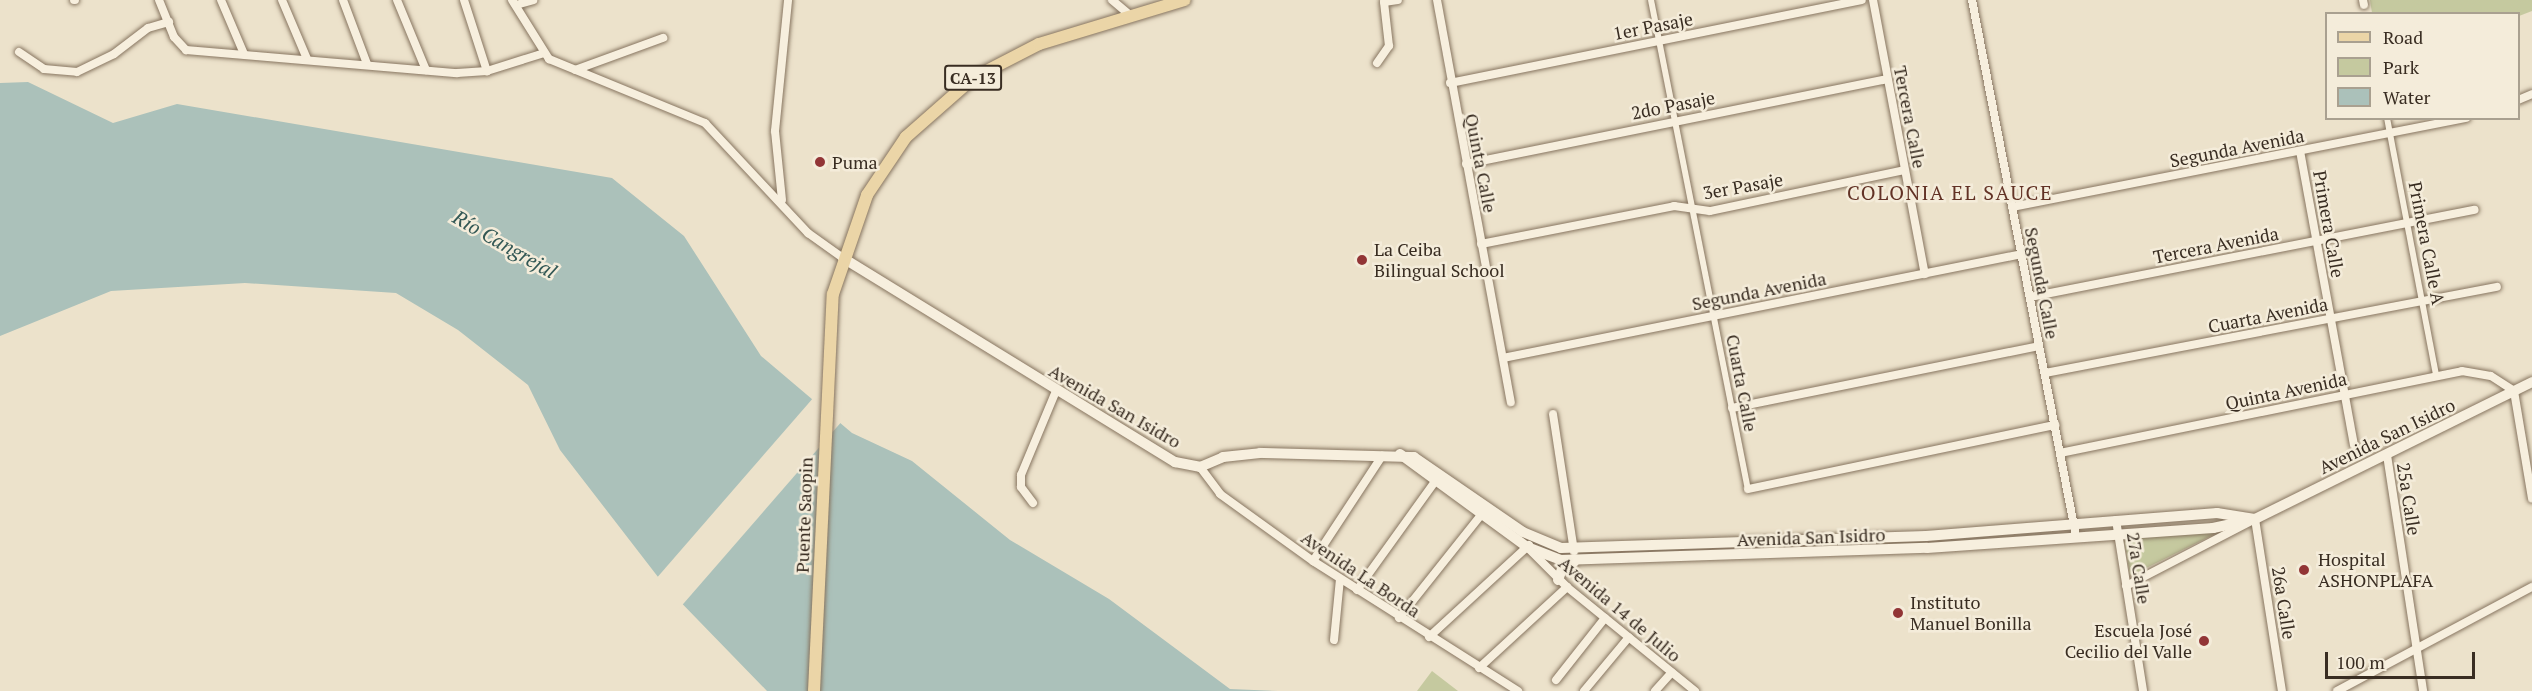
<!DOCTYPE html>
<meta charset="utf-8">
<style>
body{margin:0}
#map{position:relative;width:2532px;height:691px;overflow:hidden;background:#ece2cb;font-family:"PT Serif",serif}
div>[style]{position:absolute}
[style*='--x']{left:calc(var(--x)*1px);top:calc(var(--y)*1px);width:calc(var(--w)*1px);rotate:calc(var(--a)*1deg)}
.green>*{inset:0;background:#c5c99f}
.water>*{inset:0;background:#abc1ba}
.pier>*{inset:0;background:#ece2cb;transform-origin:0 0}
.roads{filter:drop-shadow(0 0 2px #877560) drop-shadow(0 0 2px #877560)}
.pedestrian>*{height:6px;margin:-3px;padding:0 3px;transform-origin:3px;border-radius:3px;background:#f7efde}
.minor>*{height:8px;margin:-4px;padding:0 4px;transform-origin:4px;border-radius:4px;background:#f7efde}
.tertiary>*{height:10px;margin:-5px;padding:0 5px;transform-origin:5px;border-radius:5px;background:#f7efde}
.primary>*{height:12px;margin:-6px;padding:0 6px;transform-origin:6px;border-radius:6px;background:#ebd5a7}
.dots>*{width:16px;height:16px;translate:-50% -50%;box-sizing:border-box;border:3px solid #f4ecda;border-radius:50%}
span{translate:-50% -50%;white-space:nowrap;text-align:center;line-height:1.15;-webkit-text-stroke:5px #f4ecda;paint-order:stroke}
.shield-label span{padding:2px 4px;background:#f4ecda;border:2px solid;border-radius:4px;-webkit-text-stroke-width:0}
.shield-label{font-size:16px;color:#392d22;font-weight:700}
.street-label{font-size:18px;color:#392d22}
.poi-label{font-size:18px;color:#392d22}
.left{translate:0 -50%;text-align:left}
.right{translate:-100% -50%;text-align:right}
.neighbourhood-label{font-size:20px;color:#623225;letter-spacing:1.5px}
.water-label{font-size:20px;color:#335855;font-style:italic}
.legend{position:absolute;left:2325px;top:12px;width:195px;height:108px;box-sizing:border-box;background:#f4ecda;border:2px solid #a9a090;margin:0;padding:8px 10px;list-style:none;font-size:18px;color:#392d22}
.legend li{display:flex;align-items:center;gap:12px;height:30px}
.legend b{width:30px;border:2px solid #a9a090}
.scale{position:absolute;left:2325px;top:652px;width:150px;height:27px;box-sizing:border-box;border:3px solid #392d22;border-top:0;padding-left:8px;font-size:18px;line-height:21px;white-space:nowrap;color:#392d22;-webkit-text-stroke:4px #f4ecda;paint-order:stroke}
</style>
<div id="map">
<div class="green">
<div style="clip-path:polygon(2370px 0,2532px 0,2532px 11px,2519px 16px,2372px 13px)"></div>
<div style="clip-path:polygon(2219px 532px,2130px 576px,2124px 539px)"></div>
<div style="clip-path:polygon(1432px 671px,1458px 691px,1417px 691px)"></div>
</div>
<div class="water">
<div style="clip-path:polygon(28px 82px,113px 123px,177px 104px,612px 178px,684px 236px,761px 356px,852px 433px,912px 461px,1010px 540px,1109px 599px,1230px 689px,1278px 691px,767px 691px,665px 586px,560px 450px,528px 385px,458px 330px,396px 293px,245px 283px,111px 291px,0 336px,0 83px)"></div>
</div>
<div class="pier">
<div style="left:814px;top:397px;width:37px;height:294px;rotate:41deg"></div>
</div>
<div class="roads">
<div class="pedestrian">
<div style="--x:1651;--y:0;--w:499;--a:78.8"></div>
<div style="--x:2387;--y:118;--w:262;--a:79.2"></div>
</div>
<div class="minor">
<div style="--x:74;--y:0;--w:1;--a:0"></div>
<div style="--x:159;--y:0;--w:40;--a:68"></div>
<div style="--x:174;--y:37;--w:18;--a:47"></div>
<div style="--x:186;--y:50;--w:272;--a:4.9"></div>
<div style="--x:457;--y:73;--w:30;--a:-4"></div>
<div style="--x:487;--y:71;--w:60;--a:-17.5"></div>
<div style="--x:221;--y:0;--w:59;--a:66.9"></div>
<div style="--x:282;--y:0;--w:64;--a:67"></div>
<div style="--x:343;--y:0;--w:68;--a:69.4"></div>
<div style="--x:397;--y:0;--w:76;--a:67.5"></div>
<div style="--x:464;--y:0;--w:75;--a:72.1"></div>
<div style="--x:512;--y:0;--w:70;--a:57.9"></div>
<div style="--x:549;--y:59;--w:169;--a:22.3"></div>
<div style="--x:705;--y:123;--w:151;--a:46.9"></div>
<div style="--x:808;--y:233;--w:43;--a:35.5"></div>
<div style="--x:1112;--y:0;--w:23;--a:40"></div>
<div style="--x:1437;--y:0;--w:409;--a:79.6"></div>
<div style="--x:1873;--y:0;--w:279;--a:79.3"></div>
<div style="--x:1972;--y:0;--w:546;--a:79.02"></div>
<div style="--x:2363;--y:0;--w:5;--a:79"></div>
<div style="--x:516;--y:5;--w:18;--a:-16"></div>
<div style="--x:19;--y:52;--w:30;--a:34"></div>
<div style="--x:44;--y:69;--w:33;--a:5"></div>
<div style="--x:77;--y:72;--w:41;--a:-25.9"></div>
<div style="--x:114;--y:54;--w:43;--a:-37.4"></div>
<div style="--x:148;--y:28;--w:22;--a:-16"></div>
<div style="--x:1377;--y:63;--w:21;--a:-55"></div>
<div style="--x:1389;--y:46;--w:44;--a:-96.5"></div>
<div style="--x:1384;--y:2;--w:14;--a:-8"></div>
<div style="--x:575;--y:70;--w:94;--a:-20"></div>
<div style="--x:1450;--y:83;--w:420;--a:-11.4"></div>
<div style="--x:2518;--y:100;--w:15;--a:-23"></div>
<div style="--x:2300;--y:151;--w:299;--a:79.6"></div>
<div style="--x:1466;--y:164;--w:429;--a:-11.4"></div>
<div style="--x:782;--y:200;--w:69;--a:-95.8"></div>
<div style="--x:775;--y:131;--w:132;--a:-84.3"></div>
<div style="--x:2012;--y:207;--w:463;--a:-11.1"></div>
<div style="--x:1481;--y:244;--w:197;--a:-11.1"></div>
<div style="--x:1674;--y:206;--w:36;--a:8"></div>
<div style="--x:1710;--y:211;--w:198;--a:-11.9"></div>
<div style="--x:2030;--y:297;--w:453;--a:-11.1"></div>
<div style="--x:1503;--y:358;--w:529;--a:-11.33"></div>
<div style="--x:2045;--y:373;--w:460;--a:-10.8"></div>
<div style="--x:1732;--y:408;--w:313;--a:-11.4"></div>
<div style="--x:1553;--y:414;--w:139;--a:81.3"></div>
<div style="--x:2060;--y:453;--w:410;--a:-11.5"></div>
<div style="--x:2462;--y:371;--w:29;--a:10"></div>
<div style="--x:2491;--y:376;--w:27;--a:33"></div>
<div style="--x:2514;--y:391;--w:109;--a:80.5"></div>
<div style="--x:2387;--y:455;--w:239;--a:81.3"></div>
<div style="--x:1200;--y:467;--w:34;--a:53"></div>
<div style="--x:1220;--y:494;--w:115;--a:35.8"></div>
<div style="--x:1313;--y:561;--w:243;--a:32.4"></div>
<div style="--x:1748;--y:489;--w:314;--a:-11.8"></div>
<div style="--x:1033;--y:503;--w:20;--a:-127"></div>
<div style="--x:1021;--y:487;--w:12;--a:-90"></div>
<div style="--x:1021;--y:475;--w:91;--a:-67.4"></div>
<div style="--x:2116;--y:520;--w:173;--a:81"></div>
<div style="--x:1528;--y:548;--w:55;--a:45"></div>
<div style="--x:1567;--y:587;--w:165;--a:39.1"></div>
<div style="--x:1313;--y:561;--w:126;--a:-56.7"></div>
<div style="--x:2126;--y:586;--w:145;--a:-27.4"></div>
<div style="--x:2255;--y:519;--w:174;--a:81.1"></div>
<div style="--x:1357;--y:590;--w:132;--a:-54.3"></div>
<div style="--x:1399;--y:618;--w:132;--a:-51.5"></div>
<div style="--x:1429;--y:637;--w:136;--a:-42.6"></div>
<div style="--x:1334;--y:640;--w:61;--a:-84.4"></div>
<div style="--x:1479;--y:668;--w:120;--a:-42.6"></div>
<div style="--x:1556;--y:680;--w:79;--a:-51.7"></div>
<div style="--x:1584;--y:691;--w:70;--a:-50.2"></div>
<div style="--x:1655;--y:691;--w:25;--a:-48"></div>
<div style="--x:2337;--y:691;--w:221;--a:-28.1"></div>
</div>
<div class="tertiary">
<div style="--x:843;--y:258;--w:390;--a:31.6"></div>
<div style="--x:1175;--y:462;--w:25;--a:11"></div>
<div style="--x:1200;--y:467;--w:25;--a:-23"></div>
<div style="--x:1223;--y:457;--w:37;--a:-6"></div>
<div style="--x:1260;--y:453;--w:154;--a:1.5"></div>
<div style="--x:1414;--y:457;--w:132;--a:34.5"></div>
<div style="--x:1523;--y:532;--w:41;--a:22.8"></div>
<div style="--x:1561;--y:548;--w:365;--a:-1.9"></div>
<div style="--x:1926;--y:536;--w:292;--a:-4.5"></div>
<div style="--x:2217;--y:513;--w:38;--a:9"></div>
<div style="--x:1400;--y:454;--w:157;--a:36.2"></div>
<div style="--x:1527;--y:547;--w:36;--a:21"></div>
<div style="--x:1561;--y:560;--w:366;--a:-1.9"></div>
<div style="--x:1927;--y:548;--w:287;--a:-4"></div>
<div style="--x:2213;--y:528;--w:43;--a:-12.1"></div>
<div style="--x:2255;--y:519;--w:309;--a:-26.3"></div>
<div style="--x:1558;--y:580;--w:12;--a:-70"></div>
<div style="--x:1562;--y:569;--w:14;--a:-30"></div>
</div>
<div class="primary">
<div style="--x:814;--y:691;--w:397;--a:-87.3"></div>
<div style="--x:833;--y:294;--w:105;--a:-71"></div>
<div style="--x:867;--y:195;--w:70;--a:-56.1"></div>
<div style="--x:906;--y:137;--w:89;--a:-41.4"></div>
<div style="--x:973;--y:78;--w:74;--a:-27.3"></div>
<div style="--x:1039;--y:44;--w:152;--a:-16.8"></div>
</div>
</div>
<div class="dots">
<div style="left:820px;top:162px;background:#923536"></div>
<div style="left:1362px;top:260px;background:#923536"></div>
<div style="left:2304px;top:570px;background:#923536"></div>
<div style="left:1898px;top:613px;background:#923536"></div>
<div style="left:2204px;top:641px;background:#923536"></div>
</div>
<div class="shield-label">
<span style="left:973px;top:78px">CA-13</span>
</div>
<div class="street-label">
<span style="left:1653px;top:26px;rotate:-11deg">1er Pasaje</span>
<span style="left:1673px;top:105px;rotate:-11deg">2do Pasaje</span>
<span style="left:1910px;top:117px;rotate:79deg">Tercera Calle</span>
<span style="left:2237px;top:148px;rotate:-11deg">Segunda Avenida</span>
<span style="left:1481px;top:163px;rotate:79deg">Quinta Calle</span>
<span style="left:1743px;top:186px;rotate:-10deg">3er Pasaje</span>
<span style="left:2329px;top:224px;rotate:80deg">Primera Calle</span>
<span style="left:2427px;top:243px;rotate:79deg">Primera Calle A</span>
<span style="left:2216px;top:245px;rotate:-11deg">Tercera Avenida</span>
<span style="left:2042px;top:283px;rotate:79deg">Segunda Calle</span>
<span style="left:1759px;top:291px;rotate:-11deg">Segunda Avenida</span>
<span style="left:2268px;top:315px;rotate:-11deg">Cuarta Avenida</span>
<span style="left:1742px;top:383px;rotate:79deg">Cuarta Calle</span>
<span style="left:2286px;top:391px;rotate:-12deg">Quinta Avenida</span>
<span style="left:1115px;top:406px;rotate:30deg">Avenida San Isidro</span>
<span style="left:2387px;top:436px;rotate:-26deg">Avenida San Isidro</span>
<span style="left:2409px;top:499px;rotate:81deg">25a Calle</span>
<span style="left:804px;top:515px;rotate:-88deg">Puente Saopin</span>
<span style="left:1811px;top:537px;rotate:-2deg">Avenida San Isidro</span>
<span style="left:2139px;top:568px;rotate:81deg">27a Calle</span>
<span style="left:1361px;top:574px;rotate:34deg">Avenida La Borda</span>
<span style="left:2284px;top:603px;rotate:81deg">26a Calle</span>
<span style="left:1620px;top:609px;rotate:40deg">Avenida 14 de Julio</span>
</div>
<div class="poi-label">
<span class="left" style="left:832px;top:162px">Puma</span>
<span class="left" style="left:1374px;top:260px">La Ceiba<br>Bilingual School</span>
<span class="left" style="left:2318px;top:570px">Hospital<br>ASHONPLAFA</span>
<span class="left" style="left:1910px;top:613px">Instituto<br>Manuel Bonilla</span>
<span class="right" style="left:2192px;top:641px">Escuela José<br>Cecilio del Valle</span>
</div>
<div class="neighbourhood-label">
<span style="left:1950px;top:192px">COLONIA EL SAUCE</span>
</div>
<div class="water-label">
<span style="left:505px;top:244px;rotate:30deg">Río Cangrejal</span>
</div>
<ul class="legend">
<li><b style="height:8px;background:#ebd5a7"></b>Road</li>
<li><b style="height:16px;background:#c5c99f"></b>Park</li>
<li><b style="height:16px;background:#abc1ba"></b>Water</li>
</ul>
<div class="scale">100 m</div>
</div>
